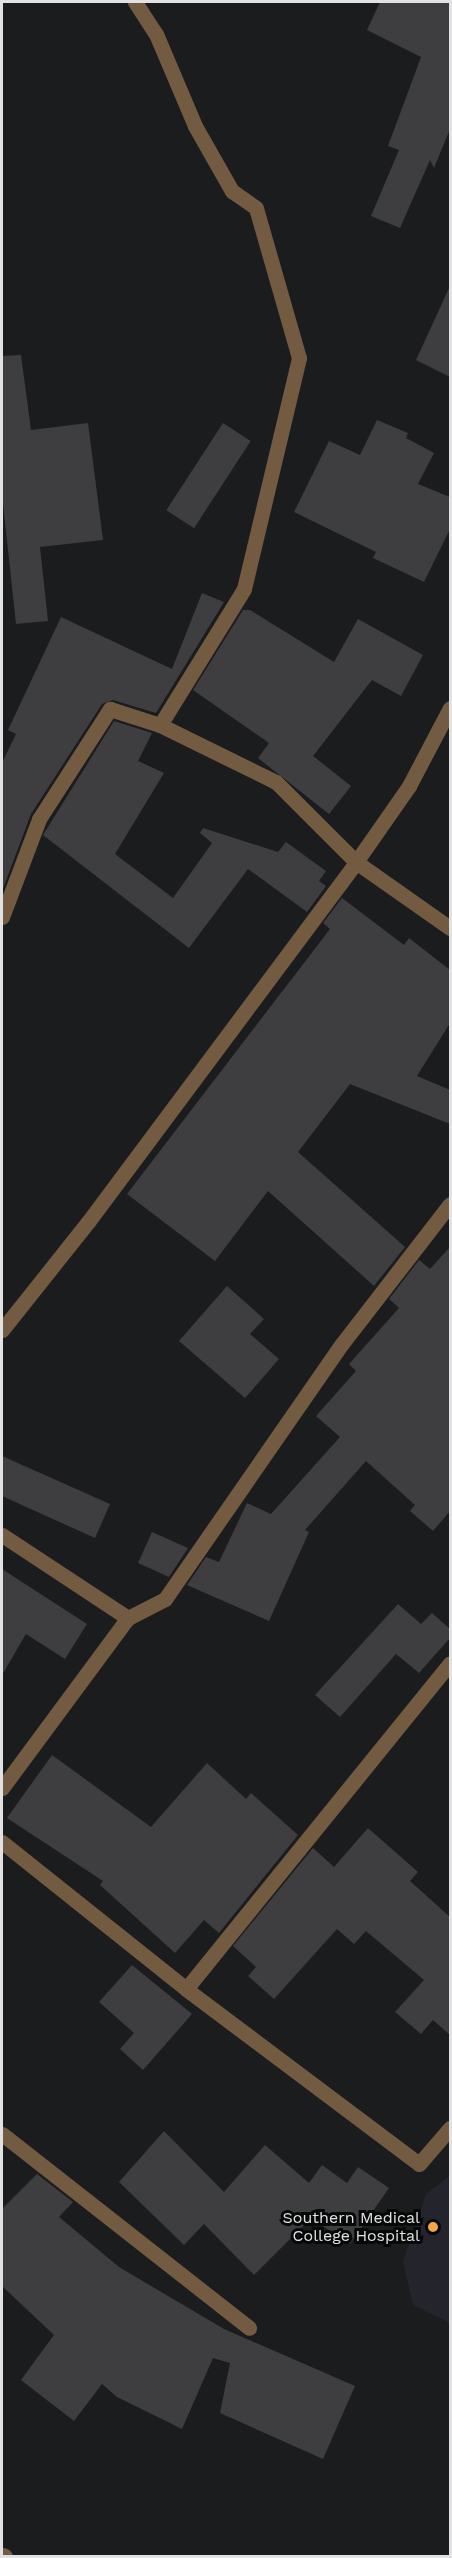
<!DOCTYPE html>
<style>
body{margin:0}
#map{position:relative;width:452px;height:2558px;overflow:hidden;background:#1b1c1e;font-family:"Work Sans",sans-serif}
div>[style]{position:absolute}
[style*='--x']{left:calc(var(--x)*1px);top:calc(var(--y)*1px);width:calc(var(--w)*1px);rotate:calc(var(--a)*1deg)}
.built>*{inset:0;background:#24252c}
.building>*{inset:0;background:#3e3e41;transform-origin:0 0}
.minor>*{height:15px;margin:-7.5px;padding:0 7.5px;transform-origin:7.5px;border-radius:7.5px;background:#735b42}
.dots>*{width:16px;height:16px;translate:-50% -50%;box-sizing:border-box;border:3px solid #060707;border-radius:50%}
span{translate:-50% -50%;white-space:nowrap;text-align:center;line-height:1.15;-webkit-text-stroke:6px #060707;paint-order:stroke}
.poi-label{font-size:16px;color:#e2e2e4}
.right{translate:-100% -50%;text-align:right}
.frame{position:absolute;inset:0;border:3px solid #e2e2e4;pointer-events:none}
</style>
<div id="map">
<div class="built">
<div style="clip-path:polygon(450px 2176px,450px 2323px,413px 2305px,403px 2261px,426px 2194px)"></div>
</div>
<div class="building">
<div style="clip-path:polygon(380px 2px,450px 2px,450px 129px,434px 168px,430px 160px,400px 228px,371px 216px,399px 150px,388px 146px,421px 57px,367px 30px)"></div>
<div style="clip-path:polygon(450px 286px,450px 377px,416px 360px)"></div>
<div style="clip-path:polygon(21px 355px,31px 430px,88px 423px,103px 540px,40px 547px,48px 621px,16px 624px,2px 494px,2px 356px)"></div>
<div style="clip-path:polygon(377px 420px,408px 433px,406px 438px,434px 453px,418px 484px,450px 497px,450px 529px,424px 582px,373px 558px,376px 552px,294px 512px,329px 441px,360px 455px)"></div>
<div style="left:223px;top:423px;width:33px;height:104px;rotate:33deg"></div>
<div style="clip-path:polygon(202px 593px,224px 602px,156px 713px,113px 700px,102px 704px,31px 814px,2px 891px,2px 763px,16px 734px,8px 730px,61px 617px,172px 669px)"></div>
<div style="clip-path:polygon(243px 610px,250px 610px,334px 662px,358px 619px,423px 655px,401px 696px,372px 680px,313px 756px,351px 786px,329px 814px,258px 758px,269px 743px,193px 690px)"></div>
<div style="clip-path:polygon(114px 721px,152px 733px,138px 761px,164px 773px,115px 854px,173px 898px,212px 843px,200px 833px,203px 828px,278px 852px,286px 842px,326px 871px,319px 881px,326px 886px,307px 912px,248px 869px,189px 948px,43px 835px)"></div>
<div style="clip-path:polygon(342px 898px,404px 945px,409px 938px,450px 970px,450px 1023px,417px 1076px,450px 1090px,450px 1124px,350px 1084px,298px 1152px,405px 1247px,374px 1286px,268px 1191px,215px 1261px,127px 1194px,330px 929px,323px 923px)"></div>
<div style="clip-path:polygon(450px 1247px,450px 1511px,433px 1531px,410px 1511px,415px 1505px,366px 1461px,305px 1530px,309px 1532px,269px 1621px,187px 1585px,206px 1557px,219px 1562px,247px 1503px,271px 1514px,340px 1437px,316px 1416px,356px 1371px,349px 1364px,399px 1308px,389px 1299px,419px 1260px,430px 1269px)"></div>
<div style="clip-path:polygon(227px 1286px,264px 1319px,250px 1334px,279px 1359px,245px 1398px,179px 1341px)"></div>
<div style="clip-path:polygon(2px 1456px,110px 1504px,95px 1538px,2px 1496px)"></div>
<div style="clip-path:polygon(152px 1532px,188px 1548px,169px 1577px,138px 1563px)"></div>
<div style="clip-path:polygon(2px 1569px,87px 1624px,65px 1659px,26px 1634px,2px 1675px)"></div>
<div style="clip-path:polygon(398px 1604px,421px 1624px,432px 1613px,450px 1629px,450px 1638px,419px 1673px,396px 1654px,340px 1717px,315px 1695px)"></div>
<div style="clip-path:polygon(52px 1755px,151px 1827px,207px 1763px,246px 1799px,251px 1793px,298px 1835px,219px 1933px,204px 1920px,175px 1953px,100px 1885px,103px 1881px,7px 1818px)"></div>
<div style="clip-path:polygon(368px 1828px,418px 1872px,410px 1881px,450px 1917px,450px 2035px,433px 2020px,421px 2034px,395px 2012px,424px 1980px,366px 1931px,354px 1944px,337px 1929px,274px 1999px,248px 1976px,256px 1967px,233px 1946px,313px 1848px,334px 1867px)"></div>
<div style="clip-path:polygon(132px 1965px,192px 2014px,143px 2070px,120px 2049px,134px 2033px,99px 2002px)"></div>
<div style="clip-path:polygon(164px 2131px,224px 2192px,265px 2145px,309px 2183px,322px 2165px,347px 2183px,358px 2167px,389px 2188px,350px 2244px,311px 2218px,254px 2275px,204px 2224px,184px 2245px,119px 2182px)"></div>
<div style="clip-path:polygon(37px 2174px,73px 2202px,59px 2217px,119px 2267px,224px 2329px,355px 2386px,323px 2459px,220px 2413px,230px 2363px,213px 2358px,182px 2429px,117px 2397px,102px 2384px,74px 2421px,21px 2380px,54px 2335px,2px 2286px,2px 2209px)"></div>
</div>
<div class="minor">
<div style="--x:135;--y:2;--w:38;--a:57"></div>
<div style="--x:156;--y:34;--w:100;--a:67"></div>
<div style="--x:195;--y:126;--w:75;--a:60.4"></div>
<div style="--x:232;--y:191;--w:29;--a:35"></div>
<div style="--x:256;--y:208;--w:156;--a:74"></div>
<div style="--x:299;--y:358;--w:237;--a:103.4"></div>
<div style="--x:244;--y:589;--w:160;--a:121.7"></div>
<div style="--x:160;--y:725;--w:129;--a:26.2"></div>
<div style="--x:276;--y:782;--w:113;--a:45"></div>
<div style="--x:356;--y:862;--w:115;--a:35.1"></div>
<div style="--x:2;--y:917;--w:105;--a:-69.3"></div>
<div style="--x:39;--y:819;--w:131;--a:-57.2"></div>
<div style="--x:110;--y:709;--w:52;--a:17.7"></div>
<div style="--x:2;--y:1330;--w:138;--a:-51.5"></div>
<div style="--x:88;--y:1222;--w:449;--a:-53.3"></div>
<div style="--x:356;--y:862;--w:93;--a:-55.1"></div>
<div style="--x:409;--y:786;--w:88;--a:-62.3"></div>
<div style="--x:2;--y:1535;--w:151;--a:33.4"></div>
<div style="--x:2;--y:1788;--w:212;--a:-53.5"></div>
<div style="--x:128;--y:1618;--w:42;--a:-27.2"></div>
<div style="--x:165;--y:1599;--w:309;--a:-55.3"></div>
<div style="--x:341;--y:1345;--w:178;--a:-52.3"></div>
<div style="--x:2;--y:1842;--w:236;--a:38.6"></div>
<div style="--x:186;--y:1989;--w:291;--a:36.9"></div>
<div style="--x:419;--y:2164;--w:48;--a:-49.3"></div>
<div style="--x:186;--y:1989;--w:419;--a:-51"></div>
<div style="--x:2;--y:2134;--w:314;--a:38.1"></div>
<div style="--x:2;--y:2555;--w:3;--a:18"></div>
</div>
<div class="dots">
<div style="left:433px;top:2227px;background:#f5a345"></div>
</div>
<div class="poi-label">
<span class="right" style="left:420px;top:2227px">Southern Medical<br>College Hospital</span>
</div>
<div class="frame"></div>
</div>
